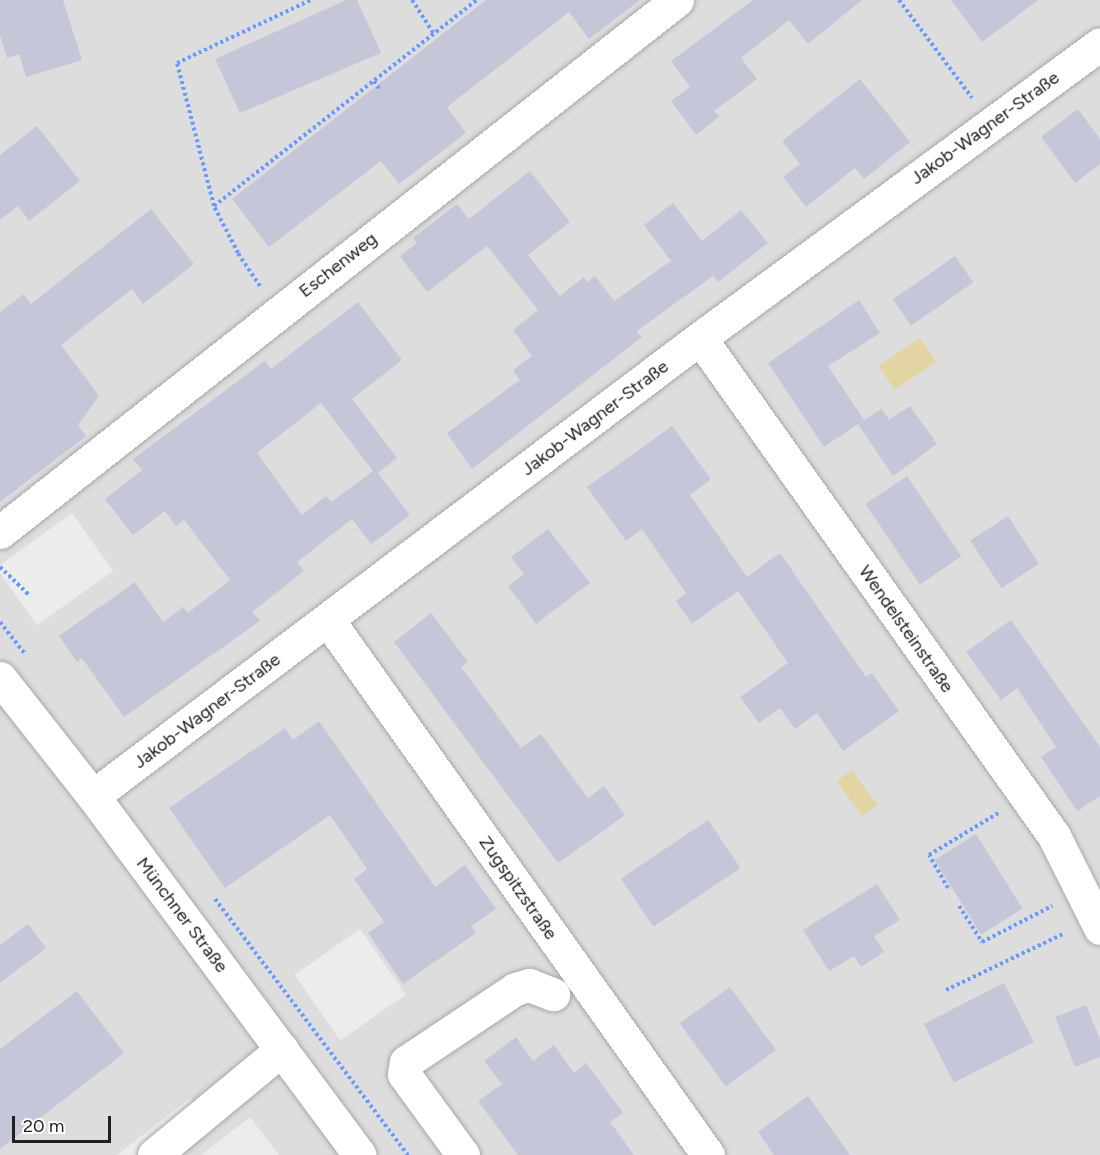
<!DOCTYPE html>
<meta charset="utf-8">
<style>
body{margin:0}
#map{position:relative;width:1100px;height:1155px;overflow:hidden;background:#e9e6f1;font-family:Figtree,sans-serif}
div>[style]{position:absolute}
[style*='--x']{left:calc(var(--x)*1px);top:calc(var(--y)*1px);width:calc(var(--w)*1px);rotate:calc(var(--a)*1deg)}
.residential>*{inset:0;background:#ddddde;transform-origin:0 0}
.parking>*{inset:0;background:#ececec;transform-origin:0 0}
.water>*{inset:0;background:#e2d5a3;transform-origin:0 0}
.building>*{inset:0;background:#c6c6d9;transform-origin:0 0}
.path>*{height:4px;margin-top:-2px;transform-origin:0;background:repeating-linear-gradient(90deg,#699aff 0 3px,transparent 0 6px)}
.roads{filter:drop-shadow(0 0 2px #a7a7a7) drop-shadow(0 0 2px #a7a7a7)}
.minor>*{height:33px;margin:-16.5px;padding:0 16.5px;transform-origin:16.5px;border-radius:16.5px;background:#fff}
span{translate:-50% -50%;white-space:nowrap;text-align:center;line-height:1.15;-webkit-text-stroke:5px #fff;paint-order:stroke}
.street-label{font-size:18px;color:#202020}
.scale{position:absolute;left:12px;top:1116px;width:99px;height:27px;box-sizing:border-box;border:3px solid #202020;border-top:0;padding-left:8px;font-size:18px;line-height:21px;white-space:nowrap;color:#202020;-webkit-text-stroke:4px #fff;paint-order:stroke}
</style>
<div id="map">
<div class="residential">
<div style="left:0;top:0;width:1100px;height:1155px"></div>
</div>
<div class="parking">
<div style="clip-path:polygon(72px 513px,113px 571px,37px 625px,0 573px,0 565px)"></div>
<div style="left:360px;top:929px;width:80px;height:80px;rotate:55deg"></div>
<div style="clip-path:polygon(190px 1098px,197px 1107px,136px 1155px,117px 1155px)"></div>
<div style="clip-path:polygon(250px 1117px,279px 1155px,201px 1155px)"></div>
</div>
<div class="water">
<div style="left:920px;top:338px;width:29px;height:50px;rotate:56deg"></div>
<div style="left:852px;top:770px;width:43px;height:19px;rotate:54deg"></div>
</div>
<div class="building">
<div style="clip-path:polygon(0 0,63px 0,82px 60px,26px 77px,19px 54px,7px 58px,0 35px)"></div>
<div style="clip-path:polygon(346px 0,357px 0,381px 53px,240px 113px,215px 59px)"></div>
<div style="clip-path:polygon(486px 0,640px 0,589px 39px,569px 12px,447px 107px,466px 133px,399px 184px,381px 161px,269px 247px,232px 199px)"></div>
<div style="clip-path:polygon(753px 0,862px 0,808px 44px,789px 20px,741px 58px,757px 79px,714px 111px,719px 117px,696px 135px,671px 101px,690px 87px,671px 61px)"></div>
<div style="clip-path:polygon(951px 0,1038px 0,982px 42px)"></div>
<div style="clip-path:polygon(860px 79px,910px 142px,864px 179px,855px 168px,806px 207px,783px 177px,800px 164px,782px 141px)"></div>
<div style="clip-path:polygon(1078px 109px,1100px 139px,1100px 164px,1075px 183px,1041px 137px)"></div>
<div style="clip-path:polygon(37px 126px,80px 181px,29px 221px,18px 206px,0 220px,0 155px)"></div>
<div style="clip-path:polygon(530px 171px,570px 222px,528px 255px,560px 296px,584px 277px,587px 282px,595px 276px,614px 301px,671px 261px,644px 225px,673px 203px,702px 241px,741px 210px,768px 243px,718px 282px,713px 276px,637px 331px,642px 337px,472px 469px,447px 433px,520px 380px,513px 370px,532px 356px,513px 330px,538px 310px,487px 246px,427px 292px,400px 256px,417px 243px,413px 238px,457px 204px,469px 219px)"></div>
<div style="clip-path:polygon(151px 209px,194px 264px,143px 304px,132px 289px,61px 345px,99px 396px,78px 425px,86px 436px,0 502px,0 312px,24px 294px,31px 304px)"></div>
<div style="left:955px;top:256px;width:32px;height:76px;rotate:55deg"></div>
<div style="clip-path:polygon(859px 300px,880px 333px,828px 366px,864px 420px,882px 409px,889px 420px,910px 406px,937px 444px,893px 476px,858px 424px,824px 447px,768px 363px)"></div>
<div style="clip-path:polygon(evenodd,358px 302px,402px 360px,352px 399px,397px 458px,378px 473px,410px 515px,371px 544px,352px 519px,297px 562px,304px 571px,252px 612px,260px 621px,124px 717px,82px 658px,77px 662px,59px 636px,135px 582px,163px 622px,183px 607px,188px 613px,230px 580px,184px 520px,176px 526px,165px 511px,133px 535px,105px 499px,142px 470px,133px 459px,265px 361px,271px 369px,358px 302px,321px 403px,373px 471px,331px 502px,326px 496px,302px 515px,257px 453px,321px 403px)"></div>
<div style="clip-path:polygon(672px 426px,711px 479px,690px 495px,747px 577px,780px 553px,866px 677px,872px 673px,899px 711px,843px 751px,817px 713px,795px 729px,780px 708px,759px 723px,740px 697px,788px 663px,738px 591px,692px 624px,676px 601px,686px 593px,642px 529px,626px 541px,587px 487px)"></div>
<div style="left:907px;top:476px;width:97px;height:50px;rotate:56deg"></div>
<div style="left:1008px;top:516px;width:57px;height:45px;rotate:57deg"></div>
<div style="clip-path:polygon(548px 529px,590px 583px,536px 624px,508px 586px,524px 574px,511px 557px)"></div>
<div style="clip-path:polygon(431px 613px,468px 662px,461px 667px,521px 748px,541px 734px,588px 798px,604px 786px,625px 815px,558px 863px,394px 642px)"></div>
<div style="clip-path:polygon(1011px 620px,1100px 747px,1100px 796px,1077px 811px,1041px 757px,1056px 747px,1017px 688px,1001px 700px,966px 652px)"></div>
<div style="clip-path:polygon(319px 721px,435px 887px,465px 865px,496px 909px,471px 926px,476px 933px,403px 984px,368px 933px,384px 922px,354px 879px,367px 869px,330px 815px,225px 888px,169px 808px,285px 728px,293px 740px)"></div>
<div style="left:708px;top:820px;width:58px;height:105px;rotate:56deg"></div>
<div style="left:976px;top:834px;width:88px;height:49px;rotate:58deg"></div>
<div style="clip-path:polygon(877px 884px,900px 920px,874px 936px,884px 952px,861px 967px,854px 956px,829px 971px,803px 930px)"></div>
<div style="clip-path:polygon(28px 924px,46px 948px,0 983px,0 945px)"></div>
<div style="left:1004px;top:983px;width:66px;height:90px;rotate:63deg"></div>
<div style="left:730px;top:987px;width:78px;height:62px;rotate:54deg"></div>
<div style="clip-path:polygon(77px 991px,124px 1053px,0 1149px,0 1049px)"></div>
<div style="clip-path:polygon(1086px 1005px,1100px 1039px,1100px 1057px,1075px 1067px,1055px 1017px)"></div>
<div style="clip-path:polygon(516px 1037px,533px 1061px,554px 1045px,574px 1073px,586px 1063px,623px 1113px,610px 1122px,634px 1155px,518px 1155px,478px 1101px,502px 1084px,484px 1061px)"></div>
<div style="clip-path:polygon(808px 1096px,850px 1155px,774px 1155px,758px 1132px)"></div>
</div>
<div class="path">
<div style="--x:412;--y:0;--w:40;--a:57.1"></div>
<div style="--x:899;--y:0;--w:122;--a:53.3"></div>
<div style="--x:374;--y:81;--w:11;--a:56"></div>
<div style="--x:214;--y:206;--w:334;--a:-38.1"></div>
<div style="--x:260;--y:286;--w:40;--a:-124"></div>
<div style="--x:238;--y:253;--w:53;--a:-117.1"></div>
<div style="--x:214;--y:206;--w:148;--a:-104.5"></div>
<div style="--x:177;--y:63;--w:148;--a:-25.2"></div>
<div style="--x:0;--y:567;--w:40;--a:44"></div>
<div style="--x:0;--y:622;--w:41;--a:52"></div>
<div style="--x:948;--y:888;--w:38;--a:-120"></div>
<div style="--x:929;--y:855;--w:81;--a:-31.3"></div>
<div style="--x:215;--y:899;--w:321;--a:53"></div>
<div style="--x:959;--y:906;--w:43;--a:57.4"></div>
<div style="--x:982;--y:942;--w:79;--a:-27.2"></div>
<div style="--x:946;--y:990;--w:132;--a:-25.6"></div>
</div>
<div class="roads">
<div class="minor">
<div style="--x:700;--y:338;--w:611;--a:54.59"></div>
<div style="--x:1054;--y:836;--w:103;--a:63.4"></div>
<div style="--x:0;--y:532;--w:861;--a:-38.16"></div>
<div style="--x:328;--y:620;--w:656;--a:54.61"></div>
<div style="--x:0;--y:678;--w:150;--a:51.8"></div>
<div style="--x:93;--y:796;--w:447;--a:53.4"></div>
<div style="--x:93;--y:796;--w:760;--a:-37.04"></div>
<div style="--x:700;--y:338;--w:496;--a:-36.3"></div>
<div style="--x:154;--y:1155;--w:166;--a:-39.6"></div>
<div style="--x:463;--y:1155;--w:100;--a:-126.1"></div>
<div style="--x:404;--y:1074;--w:12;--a:-81"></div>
<div style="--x:406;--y:1062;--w:131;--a:-33.8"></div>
<div style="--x:515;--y:989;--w:15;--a:-16"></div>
<div style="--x:529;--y:985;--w:26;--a:21"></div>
</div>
</div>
<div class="street-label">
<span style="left:985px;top:128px;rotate:-36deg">Jakob-Wagner-Straße</span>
<span style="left:338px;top:265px;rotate:-38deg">Eschenweg</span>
<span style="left:595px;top:418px;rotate:-37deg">Jakob-Wagner-Straße</span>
<span style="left:906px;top:629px;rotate:55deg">Wendelsteinstraße</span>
<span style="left:207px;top:711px;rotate:-37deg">Jakob-Wagner-Straße</span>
<span style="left:518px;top:888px;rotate:55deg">Zugspitzstraße</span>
<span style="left:182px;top:915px;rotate:53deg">Münchner Straße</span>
</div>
<div class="scale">20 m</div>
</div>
